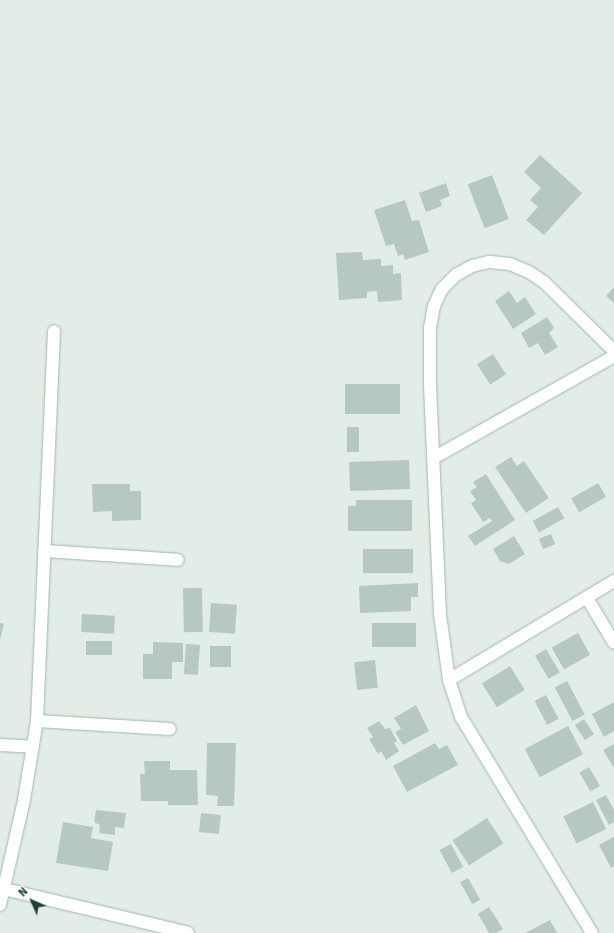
<!DOCTYPE html>
<style>
body{margin:0}
#map{position:relative;width:614px;height:933px;overflow:hidden;background:#e2ede8;font-family:Signika,sans-serif}
div>[style]{position:absolute}
[style*='--x']{left:calc(var(--x)*1px);top:calc(var(--y)*1px);width:calc(var(--w)*1px);rotate:calc(var(--a)*1deg)}
.building>*{inset:0;background:#b7c8c1;transform-origin:0 0}
.roads{filter:drop-shadow(0 0 1px #a4b5af) drop-shadow(0 0 1px #a4b5af)}
.minor>*{height:12px;margin:-6px;padding:0 6px;transform-origin:6px;border-radius:6px;background:#fff}
span{translate:-50% -50%;white-space:nowrap;text-align:center;line-height:1.15;-webkit-text-stroke:3.5px #f3f9f6;paint-order:stroke}
.north{position:absolute;left:12px;top:881px;width:40px;height:40px;-webkit-text-stroke:3px #f3f9f6;paint-order:stroke;rotate:315deg;font-size:11px;font-weight:700;line-height:16px;text-align:center;color:#213f37}
.north::after{content:'';display:block;margin:auto;width:14px;height:18px;background:#213f37;clip-path:polygon(50% 0,100% 100%,50% 72%,0 100%)}
</style>
<div id="map">
<div class="building">
<div style="clip-path:polygon(540px 155px,582px 193px,544px 235px,526px 220px,538px 207px,530px 200px,541px 188px,524px 172px)"></div>
<div style="left:492px;top:175px;width:47px;height:26px;rotate:69deg"></div>
<div style="clip-path:polygon(446px 183px,450px 196px,440px 200px,442px 206px,426px 212px,419px 193px)"></div>
<div style="clip-path:polygon(405px 200px,412px 221px,419px 220px,429px 252px,405px 260px,403px 254px,398px 256px,394px 244px,386px 246px,374px 210px)"></div>
<div style="clip-path:polygon(362px 252px,363px 260px,381px 259px,381px 266px,393px 265px,393px 274px,401px 273px,402px 300px,378px 302px,377px 291px,367px 292px,367px 298px,339px 300px,336px 253px)"></div>
<div style="clip-path:polygon(614px 287px,614px 303px,606px 296px)"></div>
<div style="clip-path:polygon(509px 291px,517px 303px,525px 297px,536px 314px,513px 329px,495px 301px)"></div>
<div style="clip-path:polygon(547px 317px,554px 328px,549px 333px,558px 347px,545px 355px,538px 343px,529px 348px,521px 333px)"></div>
<div style="left:493px;top:354px;width:24px;height:19px;rotate:57deg"></div>
<div style="left:400px;top:384px;width:30px;height:55px;rotate:90deg"></div>
<div style="left:347px;top:427px;width:12px;height:25px"></div>
<div style="clip-path:polygon(511px 457px,517px 466px,524px 461px,549px 498px,526px 513px,495px 467px)"></div>
<div style="left:409px;top:460px;width:29px;height:60px;rotate:88deg"></div>
<div style="clip-path:polygon(486px 474px,515px 520px,475px 546px,468px 536px,492px 521px,490px 518px,483px 522px,471px 503px,476px 500px,470px 491px,477px 487px,473px 482px)"></div>
<div style="left:598px;top:483px;width:16px;height:31px;rotate:60deg"></div>
<div style="clip-path:polygon(92px 484px,130px 484px,130px 491px,141px 491px,141px 520px,112px 521px,112px 511px,93px 512px)"></div>
<div style="clip-path:polygon(356px 500px,412px 500px,412px 531px,348px 531px,348px 506px,356px 506px)"></div>
<div style="left:558px;top:507px;width:13px;height:29px;rotate:61deg"></div>
<div style="left:551px;top:534px;width:11px;height:13px;rotate:68deg"></div>
<div style="clip-path:polygon(514px 536px,525px 554px,509px 564px,500px 561px,493px 549px)"></div>
<div style="left:413px;top:549px;width:24px;height:50px;rotate:90deg"></div>
<div style="clip-path:polygon(418px 583px,418px 597px,411px 597px,411px 611px,360px 613px,359px 586px)"></div>
<div style="left:202px;top:588px;width:44px;height:19px;rotate:89deg"></div>
<div style="left:211px;top:603px;width:26px;height:29px;rotate:4deg"></div>
<div style="left:82px;top:614px;width:33px;height:18px;rotate:3deg"></div>
<div style="left:0;top:623px;width:4px;height:32px;rotate:14deg"></div>
<div style="left:416px;top:623px;width:24px;height:44px;rotate:90deg"></div>
<div style="left:578px;top:633px;width:25px;height:30px;rotate:61deg"></div>
<div style="left:86px;top:641px;width:26px;height:14px"></div>
<div style="clip-path:polygon(153px 642px,183px 643px,183px 662px,172px 662px,172px 679px,143px 679px,143px 654px,153px 654px)"></div>
<div style="left:186px;top:644px;width:14px;height:30px;rotate:4deg"></div>
<div style="left:210px;top:646px;width:21px;height:21px"></div>
<div style="left:546px;top:649px;width:27px;height:13px;rotate:59deg"></div>
<div style="left:375px;top:660px;width:28px;height:21px;rotate:84deg"></div>
<div style="left:510px;top:666px;width:28px;height:33px;rotate:58deg"></div>
<div style="left:567px;top:681px;width:38px;height:14px;rotate:62deg"></div>
<div style="left:546px;top:695px;width:27px;height:13px;rotate:62deg"></div>
<div style="clip-path:polygon(614px 702px,614px 731px,604px 737px,592px 714px)"></div>
<div style="clip-path:polygon(416px 705px,429px 731px,403px 745px,395px 732px,401px 729px,394px 718px)"></div>
<div style="left:584px;top:719px;width:18px;height:11px;rotate:56deg"></div>
<div style="clip-path:polygon(379px 721px,385px 729px,390px 728px,397px 741px,394px 743px,399px 751px,386px 760px,381px 751px,378px 754px,369px 739px,373px 737px,367px 728px)"></div>
<div style="left:568px;top:726px;width:32px;height:49px;rotate:62deg"></div>
<div style="clip-path:polygon(207px 743px,236px 743px,234px 806px,217px 806px,218px 796px,206px 795px)"></div>
<div style="clip-path:polygon(435px 743px,439px 749px,447px 745px,458px 765px,407px 792px,393px 766px)"></div>
<div style="clip-path:polygon(614px 744px,614px 768px,603px 750px)"></div>
<div style="clip-path:polygon(144px 761px,170px 761px,170px 770px,197px 770px,198px 805px,168px 805px,168px 801px,141px 801px,140px 774px,145px 774px)"></div>
<div style="left:589px;top:767px;width:22px;height:11px;rotate:60deg"></div>
<div style="clip-path:polygon(606px 795px,614px 810px,614px 822px,609px 825px,596px 800px)"></div>
<div style="left:593px;top:802px;width:30px;height:33px;rotate:64deg"></div>
<div style="clip-path:polygon(96px 810px,126px 813px,124px 828px,115px 827px,115px 835px,99px 833px,100px 825px,94px 822px)"></div>
<div style="left:201px;top:813px;width:20px;height:19px;rotate:6deg"></div>
<div style="left:487px;top:818px;width:30px;height:41px;rotate:57deg"></div>
<div style="clip-path:polygon(63px 822px,93px 827px,91px 838px,113px 842px,108px 871px,56px 863px)"></div>
<div style="clip-path:polygon(614px 837px,614px 866px,611px 868px,599px 845px)"></div>
<div style="left:451px;top:844px;width:26px;height:13px;rotate:62deg"></div>
<div style="left:468px;top:878px;width:25px;height:9px;rotate:61deg"></div>
<div style="clip-path:polygon(489px 907px,503px 929px,496px 933px,489px 933px,478px 914px)"></div>
<div style="clip-path:polygon(550px 920px,557px 933px,525px 933px)"></div>
</div>
<div class="roads">
<div class="minor">
<div style="--x:435;--y:457;--w:206;--a:-29.4"></div>
<div style="--x:44;--y:551;--w:134;--a:3.8"></div>
<div style="--x:587;--y:598;--w:52;--a:59"></div>
<div style="--x:449;--y:680;--w:192;--a:-31"></div>
<div style="--x:37;--y:721;--w:133;--a:3.4"></div>
<div style="--x:0;--y:745;--w:33;--a:3"></div>
<div style="--x:4;--y:889;--w:189;--a:13.4"></div>
<div style="--x:0;--y:905;--w:108;--a:-77.1"></div>
<div style="--x:24;--y:800;--w:80;--a:-80.7"></div>
<div style="--x:37;--y:721;--w:390;--a:-87.5"></div>
<div style="--x:592;--y:933;--w:253;--a:-121.2"></div>
<div style="--x:461;--y:717;--w:39;--a:-108"></div>
<div style="--x:449;--y:680;--w:67;--a:-97.8"></div>
<div style="--x:440;--y:614;--w:230;--a:-92.5"></div>
<div style="--x:430;--y:384;--w:56;--a:-90"></div>
<div style="--x:430;--y:328;--w:22;--a:-80"></div>
<div style="--x:434;--y:306;--w:19;--a:-65"></div>
<div style="--x:442;--y:289;--w:20;--a:-45"></div>
<div style="--x:456;--y:275;--w:18;--a:-29"></div>
<div style="--x:472;--y:266;--w:18;--a:-13"></div>
<div style="--x:490;--y:262;--w:20;--a:6"></div>
<div style="--x:510;--y:264;--w:21;--a:23"></div>
<div style="--x:529;--y:272;--w:18;--a:34"></div>
<div style="--x:544;--y:282;--w:98;--a:44.6"></div>
</div>
</div>
<div class="north">N</div>
</div>
